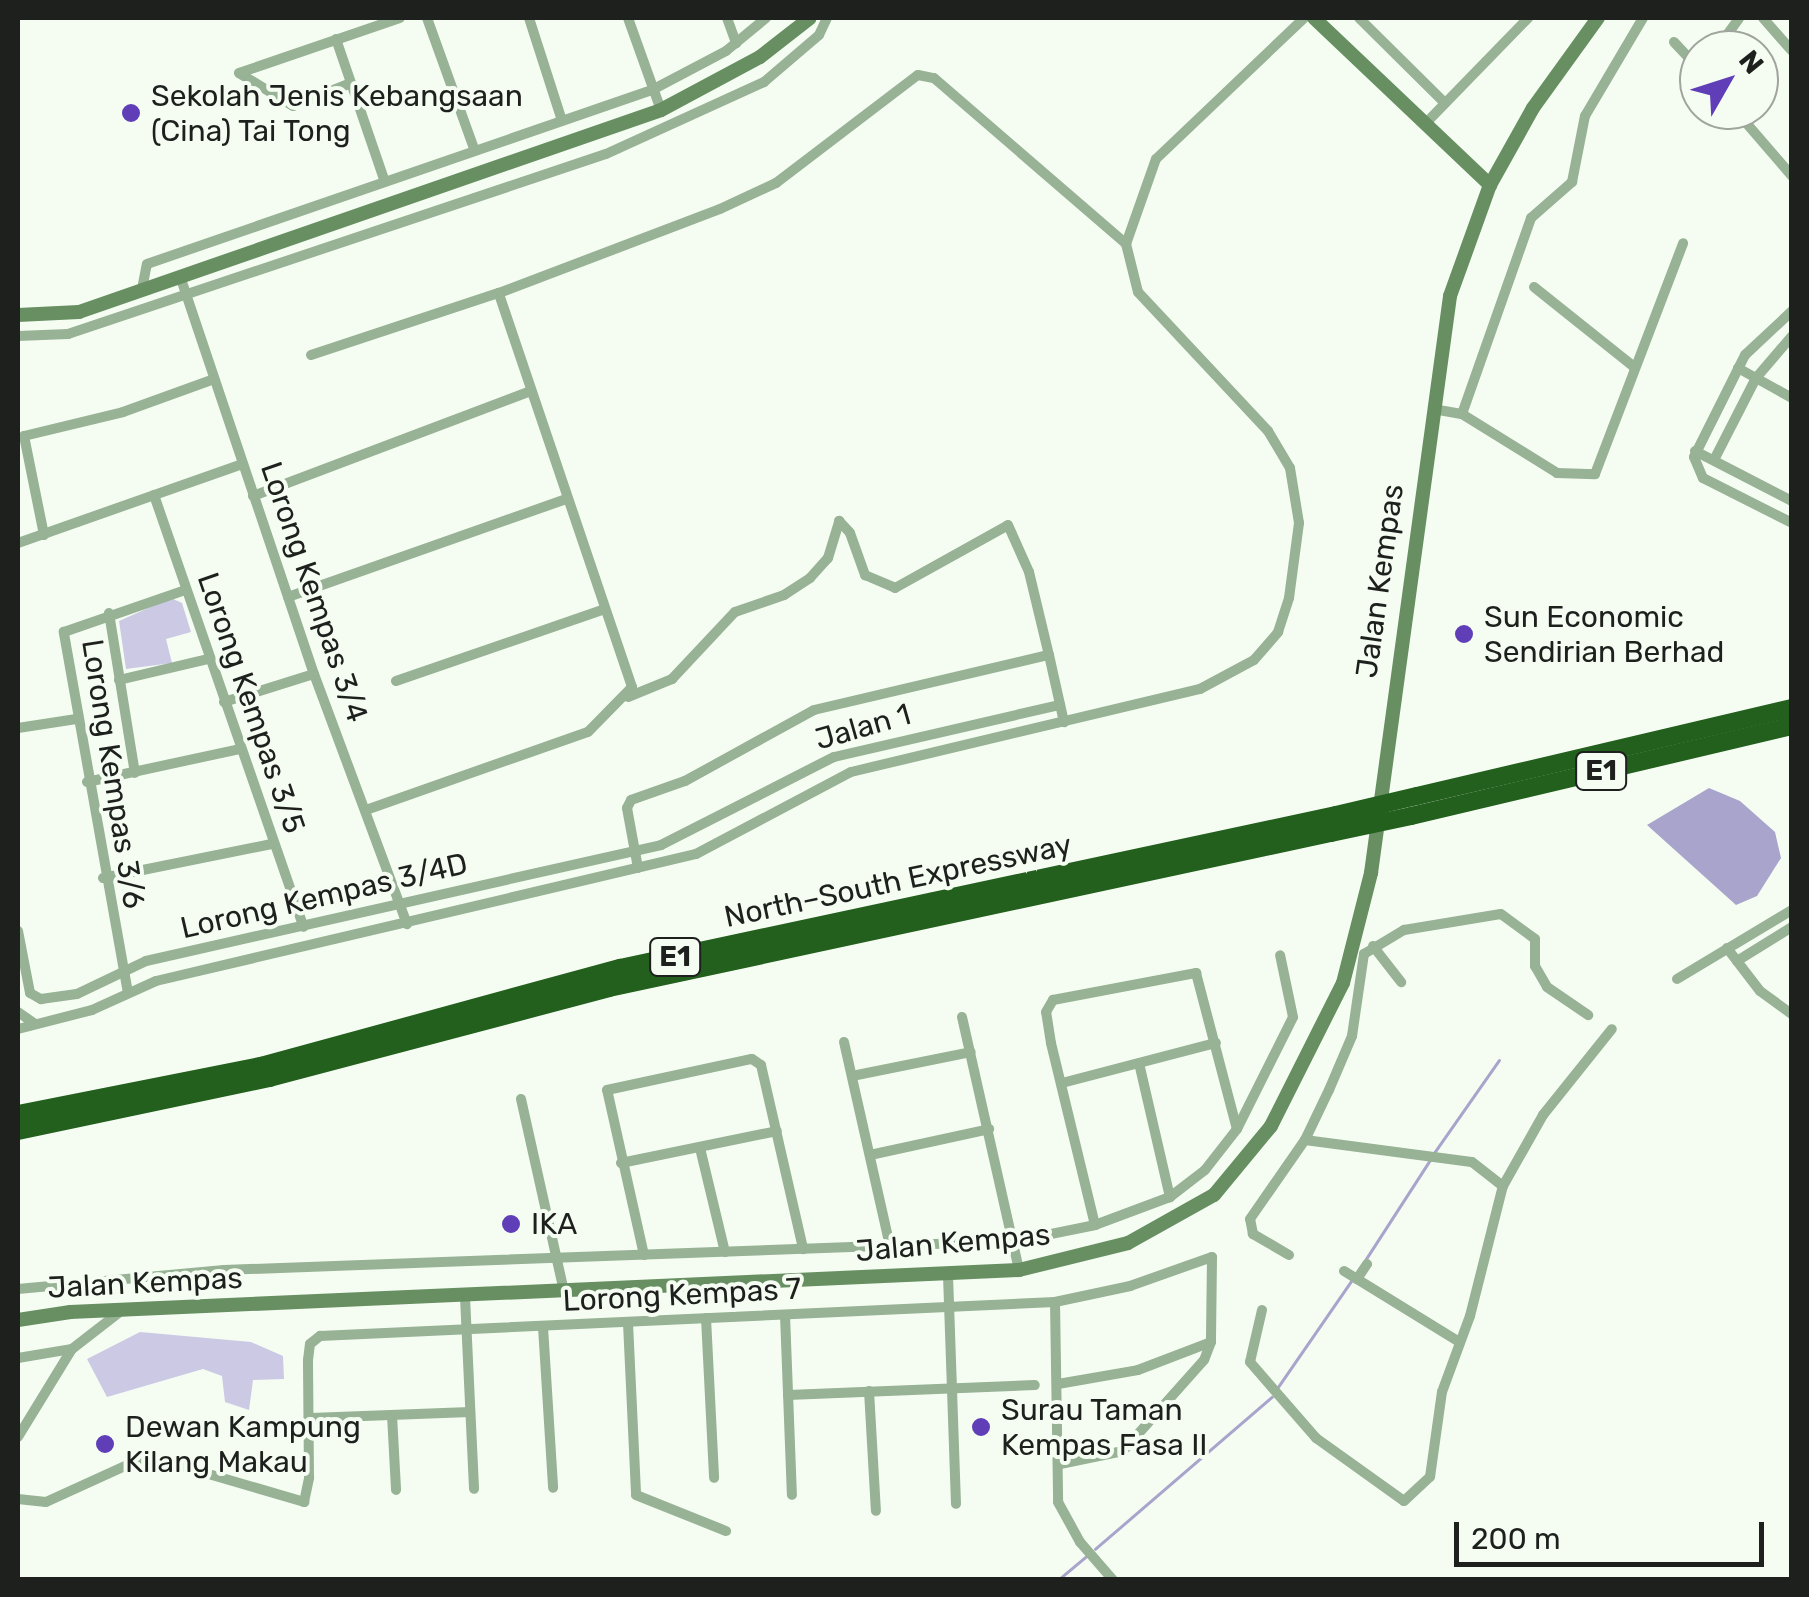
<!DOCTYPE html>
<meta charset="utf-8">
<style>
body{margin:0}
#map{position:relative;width:1809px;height:1597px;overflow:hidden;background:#f5fdf3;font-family:Rubik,sans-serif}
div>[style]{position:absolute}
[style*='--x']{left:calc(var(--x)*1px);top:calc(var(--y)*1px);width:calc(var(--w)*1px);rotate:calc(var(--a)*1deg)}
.green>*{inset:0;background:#cbc9e4}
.water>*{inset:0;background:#a9a4cb}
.stream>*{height:2.5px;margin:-1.25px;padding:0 1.25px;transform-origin:1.25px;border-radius:1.25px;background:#a9a4cb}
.street>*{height:10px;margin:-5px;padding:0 5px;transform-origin:5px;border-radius:5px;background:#97b294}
.secondary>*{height:14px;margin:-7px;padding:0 7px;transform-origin:7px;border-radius:7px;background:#678f62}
.highway>*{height:18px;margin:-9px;padding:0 9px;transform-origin:9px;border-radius:9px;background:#235f1d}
.highway-bridge>*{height:18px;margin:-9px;padding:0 9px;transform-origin:9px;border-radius:9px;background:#235f1d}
.dots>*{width:28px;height:28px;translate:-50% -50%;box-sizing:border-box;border:5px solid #f5fdf3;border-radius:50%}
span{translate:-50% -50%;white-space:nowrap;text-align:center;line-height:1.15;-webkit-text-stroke:8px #f5fdf3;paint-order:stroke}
.shield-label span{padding:2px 8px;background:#f5fdf3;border:2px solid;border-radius:8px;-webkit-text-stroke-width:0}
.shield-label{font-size:28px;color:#1d201c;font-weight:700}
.poi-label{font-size:30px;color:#1d201c}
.left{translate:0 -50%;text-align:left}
.street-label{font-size:30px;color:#1d201c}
.frame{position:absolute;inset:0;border:20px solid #1d201c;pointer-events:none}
.north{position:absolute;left:1679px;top:30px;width:100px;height:100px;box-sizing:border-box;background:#f5fdf3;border:2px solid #9fa59d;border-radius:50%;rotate:51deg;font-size:28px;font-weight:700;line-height:40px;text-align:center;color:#1d201c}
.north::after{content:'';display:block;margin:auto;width:35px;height:45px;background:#5f3eb7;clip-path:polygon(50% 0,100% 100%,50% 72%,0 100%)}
.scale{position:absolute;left:1454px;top:1522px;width:310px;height:45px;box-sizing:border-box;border:5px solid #1d201c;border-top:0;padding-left:12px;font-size:30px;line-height:35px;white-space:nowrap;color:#1d201c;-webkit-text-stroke:8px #f5fdf3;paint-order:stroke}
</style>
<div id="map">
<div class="green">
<div style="clip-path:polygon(171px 598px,182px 603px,191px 632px,166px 639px,172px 663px,126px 669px,119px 621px)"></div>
<div style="clip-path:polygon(140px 1332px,251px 1342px,283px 1356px,284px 1379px,253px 1380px,249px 1410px,225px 1402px,222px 1376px,203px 1369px,107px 1397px,87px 1359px)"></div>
</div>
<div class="water">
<div style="clip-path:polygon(1709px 788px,1740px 801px,1775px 832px,1781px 858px,1757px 896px,1736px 905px,1647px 825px)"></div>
</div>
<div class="stream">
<div style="--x:1434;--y:1153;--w:113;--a:-55"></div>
<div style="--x:1364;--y:1262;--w:121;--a:-57.1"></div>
<div style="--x:1278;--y:1387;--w:129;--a:-55.4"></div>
<div style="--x:1095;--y:1549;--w:233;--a:-40.7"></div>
<div style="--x:1058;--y:1580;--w:40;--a:-40"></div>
</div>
<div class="street">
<div style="--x:427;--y:18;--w:141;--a:70.2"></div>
<div style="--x:529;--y:18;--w:108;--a:72.2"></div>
<div style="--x:628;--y:18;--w:98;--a:70.3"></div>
<div style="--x:727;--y:18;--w:27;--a:70"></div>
<div style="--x:1359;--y:18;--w:121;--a:44.7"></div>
<div style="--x:1763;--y:18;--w:44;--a:48.7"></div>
<div style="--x:336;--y:39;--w:151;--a:71.1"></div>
<div style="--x:1674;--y:42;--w:37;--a:47"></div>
<div style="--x:1716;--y:50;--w:39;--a:-54"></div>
<div style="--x:351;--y:83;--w:62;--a:158.4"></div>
<div style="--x:293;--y:106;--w:63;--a:-148.6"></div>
<div style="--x:239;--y:73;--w:170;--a:-18.9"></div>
<div style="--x:1735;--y:110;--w:87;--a:49.2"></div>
<div style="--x:1425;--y:124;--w:148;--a:-45.8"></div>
<div style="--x:180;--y:276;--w:420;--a:71.4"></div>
<div style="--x:314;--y:674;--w:267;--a:69.6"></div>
<div style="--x:1534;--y:287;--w:127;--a:38.6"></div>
<div style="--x:142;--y:289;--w:25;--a:-79"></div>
<div style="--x:147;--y:264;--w:534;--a:-19.01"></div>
<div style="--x:652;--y:90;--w:84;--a:-27.8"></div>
<div style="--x:726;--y:51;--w:52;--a:-39.5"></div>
<div style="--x:1792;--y:311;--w:64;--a:136.9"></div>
<div style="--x:1745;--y:355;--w:114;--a:116.6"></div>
<div style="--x:1694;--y:457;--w:23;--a:67"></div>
<div style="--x:1703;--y:478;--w:100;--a:26.8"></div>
<div style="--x:18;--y:336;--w:50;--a:-2.3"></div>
<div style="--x:68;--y:334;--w:567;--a:-18.5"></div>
<div style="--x:606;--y:154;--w:174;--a:-24.5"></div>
<div style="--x:764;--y:82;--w:72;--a:-40.5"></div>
<div style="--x:819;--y:35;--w:19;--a:-65"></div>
<div style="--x:311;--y:355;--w:198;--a:-18.3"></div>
<div style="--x:499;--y:293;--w:236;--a:-20.8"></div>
<div style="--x:720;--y:209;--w:62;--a:-24.9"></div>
<div style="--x:776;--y:183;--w:178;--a:-37.3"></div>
<div style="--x:918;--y:75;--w:16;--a:11"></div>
<div style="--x:934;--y:78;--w:254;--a:40.8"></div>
<div style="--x:1738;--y:368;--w:62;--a:29.1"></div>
<div style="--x:1433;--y:409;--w:29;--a:10"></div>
<div style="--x:1462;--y:414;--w:112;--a:31.8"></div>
<div style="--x:1557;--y:473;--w:38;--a:2"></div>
<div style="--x:1595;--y:474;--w:247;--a:-69.1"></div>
<div style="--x:1462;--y:414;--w:208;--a:-70.6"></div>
<div style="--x:1531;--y:218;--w:55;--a:-41.3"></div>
<div style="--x:1572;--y:182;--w:67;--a:-78.9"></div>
<div style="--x:1585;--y:116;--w:114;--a:-59.4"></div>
<div style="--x:1695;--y:451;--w:109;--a:27.3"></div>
<div style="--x:1714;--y:460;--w:92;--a:-62.9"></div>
<div style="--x:1756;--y:378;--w:55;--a:-49.4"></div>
<div style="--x:154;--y:495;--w:457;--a:70.9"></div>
<div style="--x:253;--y:496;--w:297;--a:-20.7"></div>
<div style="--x:44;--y:535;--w:101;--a:-101.4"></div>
<div style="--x:24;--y:436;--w:102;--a:-13.6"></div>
<div style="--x:123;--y:412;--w:97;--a:-19.9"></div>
<div style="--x:18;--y:543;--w:238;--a:-19.4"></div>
<div style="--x:288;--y:597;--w:295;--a:-19.4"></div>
<div style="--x:109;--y:613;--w:162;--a:80.8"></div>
<div style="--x:119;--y:680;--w:91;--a:-13.3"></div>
<div style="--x:396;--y:681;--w:221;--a:-19"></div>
<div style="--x:628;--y:697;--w:48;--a:-22.2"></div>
<div style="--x:672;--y:679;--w:92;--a:-46.8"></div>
<div style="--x:735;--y:612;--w:52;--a:-19.1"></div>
<div style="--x:784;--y:595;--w:31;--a:-33"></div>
<div style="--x:810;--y:578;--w:27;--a:-48"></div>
<div style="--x:828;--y:558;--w:39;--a:-73"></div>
<div style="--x:839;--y:521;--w:16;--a:47"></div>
<div style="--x:850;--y:533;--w:45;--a:70.3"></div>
<div style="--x:865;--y:575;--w:33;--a:23"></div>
<div style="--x:895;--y:588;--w:129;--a:-29.1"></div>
<div style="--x:1008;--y:525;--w:51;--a:65.9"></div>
<div style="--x:1029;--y:572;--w:85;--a:76.5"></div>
<div style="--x:224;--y:702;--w:94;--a:-17.3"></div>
<div style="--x:18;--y:728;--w:59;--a:-8.8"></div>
<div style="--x:87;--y:782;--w:156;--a:-12.2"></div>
<div style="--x:366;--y:810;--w:235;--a:-19.4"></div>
<div style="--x:588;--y:732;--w:63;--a:-45.6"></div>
<div style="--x:632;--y:687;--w:416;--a:-108.7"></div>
<div style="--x:638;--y:868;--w:61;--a:-100.4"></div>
<div style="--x:627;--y:808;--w:9;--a:-63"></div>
<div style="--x:631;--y:800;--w:57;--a:-19.4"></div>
<div style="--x:685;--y:781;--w:147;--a:-28.8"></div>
<div style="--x:814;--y:710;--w:241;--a:-13.2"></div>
<div style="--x:1049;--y:655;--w:69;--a:77.4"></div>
<div style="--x:103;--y:878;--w:172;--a:-11.4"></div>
<div style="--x:18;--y:931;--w:63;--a:79"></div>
<div style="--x:30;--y:993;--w:13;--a:29"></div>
<div style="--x:41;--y:999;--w:36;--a:-8"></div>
<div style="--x:77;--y:994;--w:76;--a:-25.6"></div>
<div style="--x:146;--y:961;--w:528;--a:-12.69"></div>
<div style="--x:661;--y:845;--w:194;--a:-27"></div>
<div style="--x:834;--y:757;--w:232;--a:-13"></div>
<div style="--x:1373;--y:946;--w:46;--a:52.1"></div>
<div style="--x:1727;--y:948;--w:54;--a:52.5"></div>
<div style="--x:1760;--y:991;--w:39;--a:36"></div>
<div style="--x:1364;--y:954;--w:47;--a:-31"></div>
<div style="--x:1404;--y:930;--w:98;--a:-9.4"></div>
<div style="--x:1501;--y:914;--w:42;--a:36.3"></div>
<div style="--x:1535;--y:939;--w:27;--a:90"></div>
<div style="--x:1535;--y:966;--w:24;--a:60"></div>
<div style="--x:1547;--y:987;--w:50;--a:34.3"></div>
<div style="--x:1737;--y:961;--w:65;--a:-31.7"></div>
<div style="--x:1677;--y:979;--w:134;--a:-31"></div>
<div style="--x:128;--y:993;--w:367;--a:-100.1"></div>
<div style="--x:64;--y:632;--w:128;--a:-19.1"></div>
<div style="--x:18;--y:1012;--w:21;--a:35"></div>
<div style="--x:962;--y:1017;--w:259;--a:77.3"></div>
<div style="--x:18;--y:1029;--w:76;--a:-14.4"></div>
<div style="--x:92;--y:1010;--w:70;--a:-24.4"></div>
<div style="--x:156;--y:981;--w:555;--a:-13.23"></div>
<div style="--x:696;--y:854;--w:175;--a:-27.9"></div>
<div style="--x:851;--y:772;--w:359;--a:-13.4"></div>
<div style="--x:1200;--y:689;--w:61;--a:-28.2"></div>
<div style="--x:1254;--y:660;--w:37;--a:-49"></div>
<div style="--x:1278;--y:632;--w:36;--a:-72"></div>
<div style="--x:1289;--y:598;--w:76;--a:-82.4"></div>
<div style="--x:1299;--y:523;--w:56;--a:-99.3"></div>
<div style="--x:1290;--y:468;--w:43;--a:-120.7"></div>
<div style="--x:1268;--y:431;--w:190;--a:-133.1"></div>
<div style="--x:1138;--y:292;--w:49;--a:-104"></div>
<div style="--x:1126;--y:244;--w:90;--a:-70.6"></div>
<div style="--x:1156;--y:159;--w:204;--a:-43.6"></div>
<div style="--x:844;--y:1042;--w:209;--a:77.3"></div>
<div style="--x:1139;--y:1063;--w:138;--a:77"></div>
<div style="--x:852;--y:1076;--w:121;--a:-11.4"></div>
<div style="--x:1062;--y:1083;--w:159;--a:-14.6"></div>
<div style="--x:521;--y:1099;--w:198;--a:77.4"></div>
<div style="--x:1305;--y:1140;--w:168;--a:7.5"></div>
<div style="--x:1472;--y:1162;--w:39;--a:38"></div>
<div style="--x:700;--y:1148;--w:107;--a:76.5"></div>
<div style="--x:870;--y:1155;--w:122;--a:-12.3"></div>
<div style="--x:621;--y:1163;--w:159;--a:-11.6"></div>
<div style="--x:1095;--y:1225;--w:187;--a:-103.6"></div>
<div style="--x:1051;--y:1043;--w:31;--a:-99"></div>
<div style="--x:1046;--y:1012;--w:14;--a:-60"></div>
<div style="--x:1053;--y:1000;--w:146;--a:-10.7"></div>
<div style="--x:1196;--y:973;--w:161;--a:75.3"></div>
<div style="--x:644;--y:1255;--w:169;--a:-102.6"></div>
<div style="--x:607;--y:1090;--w:148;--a:-12.1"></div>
<div style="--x:752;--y:1059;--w:11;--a:34"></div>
<div style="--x:761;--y:1065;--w:189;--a:77.1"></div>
<div style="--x:1289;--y:1255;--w:42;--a:-149.7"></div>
<div style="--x:1253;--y:1234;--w:15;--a:-101"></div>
<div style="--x:1250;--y:1219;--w:96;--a:-55.2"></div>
<div style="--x:1305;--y:1140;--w:55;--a:-64.4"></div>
<div style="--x:1329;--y:1090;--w:59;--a:-66.9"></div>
<div style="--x:1352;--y:1036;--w:83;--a:-81.7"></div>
<div style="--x:1344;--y:1271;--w:134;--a:31.6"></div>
<div style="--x:948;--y:1275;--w:229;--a:88"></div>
<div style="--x:1357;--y:1279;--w:18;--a:-56"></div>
<div style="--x:18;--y:1289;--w:207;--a:-5.3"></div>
<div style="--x:224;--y:1270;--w:793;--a:-2.1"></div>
<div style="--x:1016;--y:1241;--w:81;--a:-11.4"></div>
<div style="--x:1095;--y:1225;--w:80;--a:-20.5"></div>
<div style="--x:1170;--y:1197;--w:44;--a:-37.6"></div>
<div style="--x:1205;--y:1170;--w:52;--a:-52"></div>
<div style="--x:1237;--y:1129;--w:125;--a:-63.4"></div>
<div style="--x:1293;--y:1017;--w:63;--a:-101.8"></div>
<div style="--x:465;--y:1297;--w:192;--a:87.3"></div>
<div style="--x:1055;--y:1302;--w:200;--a:89.1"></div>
<div style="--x:1058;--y:1502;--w:46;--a:61.2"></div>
<div style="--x:1080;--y:1542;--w:50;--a:49"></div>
<div style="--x:1262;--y:1310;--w:53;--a:103"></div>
<div style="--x:1250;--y:1362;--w:101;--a:49"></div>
<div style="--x:1316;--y:1438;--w:108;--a:35.6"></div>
<div style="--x:1404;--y:1501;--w:35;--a:-43"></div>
<div style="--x:1430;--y:1477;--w:86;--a:-82"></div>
<div style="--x:1442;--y:1392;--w:81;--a:-69.8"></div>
<div style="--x:1470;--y:1316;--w:134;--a:-75.8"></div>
<div style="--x:1503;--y:1186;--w:81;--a:-60.6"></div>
<div style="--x:1543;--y:1115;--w:110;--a:-51.3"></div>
<div style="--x:785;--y:1315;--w:180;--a:87.8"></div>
<div style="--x:706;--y:1318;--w:160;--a:87.1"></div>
<div style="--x:628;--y:1323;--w:172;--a:87.3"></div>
<div style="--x:636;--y:1495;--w:97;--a:21.8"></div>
<div style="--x:543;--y:1327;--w:161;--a:86.4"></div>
<div style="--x:18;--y:1358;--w:55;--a:-9.5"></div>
<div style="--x:72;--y:1349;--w:62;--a:-37.8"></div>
<div style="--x:1058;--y:1384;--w:81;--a:-9.9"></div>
<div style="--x:1138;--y:1370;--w:78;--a:-21"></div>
<div style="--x:869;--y:1391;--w:120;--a:86.7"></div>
<div style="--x:788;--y:1395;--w:247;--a:-2.3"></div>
<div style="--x:392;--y:1415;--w:75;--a:86.9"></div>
<div style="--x:311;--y:1418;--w:159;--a:-2.2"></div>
<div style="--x:18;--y:1437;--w:103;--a:-58.5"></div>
<div style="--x:18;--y:1499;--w:28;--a:6"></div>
<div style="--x:46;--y:1502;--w:111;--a:-24.5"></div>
<div style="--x:147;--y:1456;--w:164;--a:16.3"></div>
<div style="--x:304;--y:1502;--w:25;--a:-78"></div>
<div style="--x:309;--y:1478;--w:118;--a:-90.5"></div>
<div style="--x:308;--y:1360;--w:16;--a:-83"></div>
<div style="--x:310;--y:1344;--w:13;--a:-39"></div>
<div style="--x:320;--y:1336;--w:736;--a:-2.65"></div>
<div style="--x:1055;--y:1302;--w:77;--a:-12"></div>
<div style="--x:1130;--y:1286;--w:87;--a:-19.5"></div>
<div style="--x:1212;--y:1257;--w:85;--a:90.7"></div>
<div style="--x:1211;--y:1342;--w:19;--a:111"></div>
<div style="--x:1204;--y:1360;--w:122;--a:131.7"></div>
<div style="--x:1123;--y:1451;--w:63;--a:168.2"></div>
</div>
<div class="secondary">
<div style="--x:1314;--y:18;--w:243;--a:43.5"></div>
<div style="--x:18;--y:315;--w:61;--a:-2.8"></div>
<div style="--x:79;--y:312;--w:616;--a:-19.14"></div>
<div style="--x:661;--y:110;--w:112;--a:-28.2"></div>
<div style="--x:760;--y:57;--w:63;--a:-38"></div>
<div style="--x:18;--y:1320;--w:53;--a:-8.7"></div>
<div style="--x:70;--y:1312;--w:950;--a:-2.53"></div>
<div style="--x:1019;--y:1270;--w:112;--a:-13.9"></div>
<div style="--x:1128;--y:1243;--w:98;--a:-29.2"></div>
<div style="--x:1214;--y:1195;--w:89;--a:-50.4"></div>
<div style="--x:1271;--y:1126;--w:160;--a:-63.3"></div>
<div style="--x:1343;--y:983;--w:114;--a:-75.7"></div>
<div style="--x:1371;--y:873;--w:582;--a:-82.2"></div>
<div style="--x:1450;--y:296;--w:118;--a:-70.2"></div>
<div style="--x:1490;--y:185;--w:88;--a:-60.8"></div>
<div style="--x:1533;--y:108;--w:111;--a:-54.2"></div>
</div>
<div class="highway">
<div style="--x:1417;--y:796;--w:385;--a:-13.2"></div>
<div style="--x:1411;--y:816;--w:391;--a:-13.3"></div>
<div style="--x:18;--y:1114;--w:248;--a:-11.2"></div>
<div style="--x:261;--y:1066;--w:372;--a:-15.3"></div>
<div style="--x:620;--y:968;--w:732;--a:-12.06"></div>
<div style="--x:18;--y:1131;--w:257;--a:-11.9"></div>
<div style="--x:269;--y:1078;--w:352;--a:-14.8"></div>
<div style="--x:609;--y:988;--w:738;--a:-12.12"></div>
</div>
<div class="highway-bridge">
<div style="--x:1336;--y:815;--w:83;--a:-13.2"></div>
<div style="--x:1331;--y:833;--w:82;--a:-12"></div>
</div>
<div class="dots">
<div style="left:131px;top:113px;background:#5f3eb7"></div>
<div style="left:1464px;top:634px;background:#5f3eb7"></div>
<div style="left:511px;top:1224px;background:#5f3eb7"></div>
<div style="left:981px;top:1427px;background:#5f3eb7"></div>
<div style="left:105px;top:1444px;background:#5f3eb7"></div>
</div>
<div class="shield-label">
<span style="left:1601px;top:771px">E1</span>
<span style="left:675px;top:957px">E1</span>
</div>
<div class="poi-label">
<span class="left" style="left:151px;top:113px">Sekolah Jenis Kebangsaan<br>(Cina) Tai Tong</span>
<span class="left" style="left:1484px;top:634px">Sun Economic<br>Sendirian Berhad</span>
<span class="left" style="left:531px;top:1224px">IKA</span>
<span class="left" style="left:1001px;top:1427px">Surau Taman<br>Kempas Fasa II</span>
<span class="left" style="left:125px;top:1444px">Dewan Kampung<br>Kilang Makau</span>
</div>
<div class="street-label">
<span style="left:1380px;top:581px;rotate:-82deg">Jalan Kempas</span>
<span style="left:314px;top:592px;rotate:71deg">Lorong Kempas 3/4</span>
<span style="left:251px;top:703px;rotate:71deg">Lorong Kempas 3/5</span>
<span style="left:863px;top:727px;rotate:-16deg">Jalan 1</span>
<span style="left:113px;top:774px;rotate:81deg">Lorong Kempas 3/6</span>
<span style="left:898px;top:881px;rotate:-12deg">North–South Expressway</span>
<span style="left:324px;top:896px;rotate:-13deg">Lorong Kempas 3/4D</span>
<span style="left:953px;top:1243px;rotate:-5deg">Jalan Kempas</span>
<span style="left:145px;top:1283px;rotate:-3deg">Jalan Kempas</span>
<span style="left:682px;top:1295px;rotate:-3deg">Lorong Kempas 7</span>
</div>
<div class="frame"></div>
<div class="north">N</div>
<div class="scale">200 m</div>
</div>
